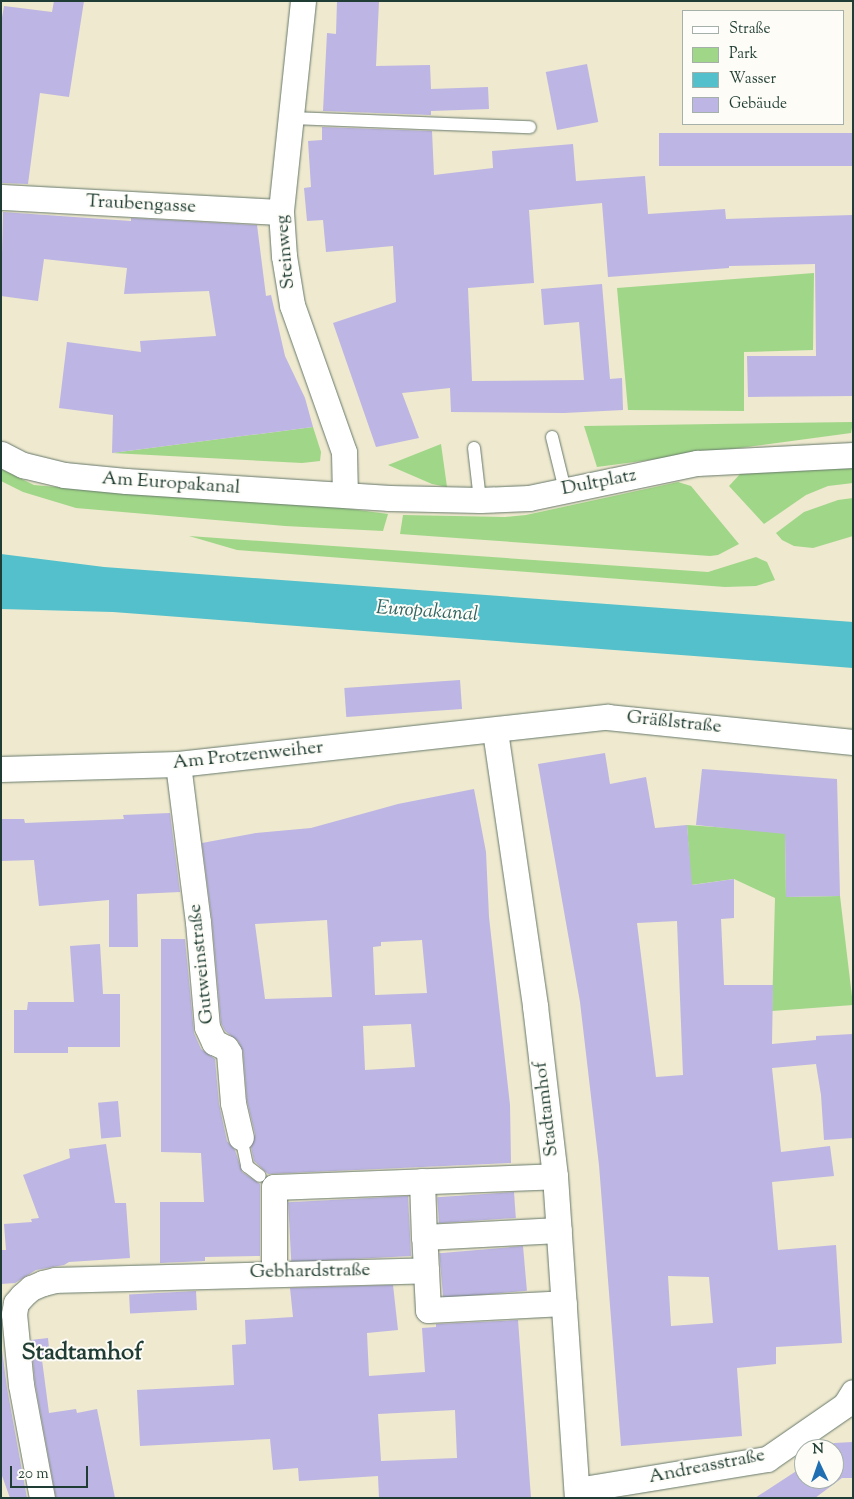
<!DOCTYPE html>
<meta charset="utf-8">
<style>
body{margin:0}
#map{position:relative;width:854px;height:1499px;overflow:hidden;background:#eee9cf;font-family:"Sorts Mill Goudy",serif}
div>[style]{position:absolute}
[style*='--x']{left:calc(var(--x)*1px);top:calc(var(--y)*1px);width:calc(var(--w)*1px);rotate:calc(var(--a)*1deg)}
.green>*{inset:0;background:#a0d688}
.water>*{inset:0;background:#53c0cb}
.building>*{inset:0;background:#bdb5e3;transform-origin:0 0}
.roads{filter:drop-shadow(0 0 1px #67796a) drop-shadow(0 0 1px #67796a)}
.lane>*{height:12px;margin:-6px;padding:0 6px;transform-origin:6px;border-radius:6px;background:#fff}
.street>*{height:25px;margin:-12.5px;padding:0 12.5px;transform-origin:12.5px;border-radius:12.5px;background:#fff}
span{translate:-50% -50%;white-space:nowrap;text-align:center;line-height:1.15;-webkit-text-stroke:4px #fdfcf7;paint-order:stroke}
.street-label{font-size:19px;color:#1f3d34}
.water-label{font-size:20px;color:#2f6461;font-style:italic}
.district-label{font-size:24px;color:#1f3d34;font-weight:700}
.frame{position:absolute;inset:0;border:2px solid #1f3d34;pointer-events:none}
.legend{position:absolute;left:682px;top:10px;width:162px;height:115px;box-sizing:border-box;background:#fdfcf7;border:1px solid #a4b0a9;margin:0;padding:6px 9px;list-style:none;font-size:15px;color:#1f3d34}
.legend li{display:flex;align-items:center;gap:10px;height:25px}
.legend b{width:25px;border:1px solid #a4b0a9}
.north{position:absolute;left:794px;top:1439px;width:50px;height:50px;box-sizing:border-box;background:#fdfcf7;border:1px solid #a4b0a9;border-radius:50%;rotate:357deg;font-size:14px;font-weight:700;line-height:20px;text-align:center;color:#1f3d34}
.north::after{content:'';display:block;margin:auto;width:18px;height:22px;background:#1f6fb2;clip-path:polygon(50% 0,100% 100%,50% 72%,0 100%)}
.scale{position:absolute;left:10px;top:1466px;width:78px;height:22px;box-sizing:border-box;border:2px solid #1f3d34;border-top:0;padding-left:6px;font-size:15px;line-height:18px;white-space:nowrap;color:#1f3d34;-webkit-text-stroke:4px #fdfcf7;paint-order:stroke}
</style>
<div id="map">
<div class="green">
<div style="clip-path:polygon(814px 273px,813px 350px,744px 352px,744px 411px,628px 410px,617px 288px)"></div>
<div style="clip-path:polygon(853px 422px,851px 433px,597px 467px,584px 426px)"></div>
<div style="clip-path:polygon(313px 427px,321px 452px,320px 461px,302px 463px,112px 453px)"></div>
<div style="clip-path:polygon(441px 444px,447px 487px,432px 484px,388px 465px)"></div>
<div style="clip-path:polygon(853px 468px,853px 483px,828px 486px,806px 495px,764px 524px,729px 486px,741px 473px)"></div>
<div style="clip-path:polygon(1px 469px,34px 485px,144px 495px,336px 507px,388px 514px,383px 531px,285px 526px,76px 508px,23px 492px,1px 481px)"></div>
<div style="clip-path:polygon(678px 482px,691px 486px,739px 544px,718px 555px,710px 556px,400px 534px,403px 515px,505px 517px,526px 515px)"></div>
<div style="clip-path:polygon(853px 498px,853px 536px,813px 548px,794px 546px,782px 540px,776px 533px,804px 512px,838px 500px)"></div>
<div style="clip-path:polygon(189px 536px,708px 572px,756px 557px,767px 562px,775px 580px,756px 586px,725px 587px,237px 550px)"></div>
<div style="clip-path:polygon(687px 825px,785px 832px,786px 897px,840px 896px,853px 1005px,772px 1011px,775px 898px,734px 879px,691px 885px)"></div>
</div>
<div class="water">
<div style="clip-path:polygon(1px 554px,104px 567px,853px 622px,853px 668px,113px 612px,1px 609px)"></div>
</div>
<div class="building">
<div style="clip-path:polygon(54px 1px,84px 1px,69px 97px,40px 93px,28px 184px,1px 183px,1px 23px,4px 6px,52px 12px)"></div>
<div style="clip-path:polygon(337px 1px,379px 1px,376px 66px,430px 65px,431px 89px,488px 87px,489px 109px,431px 111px,431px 115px,323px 111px,327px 33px,336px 34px)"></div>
<div style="left:587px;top:64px;width:59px;height:42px;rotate:79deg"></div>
<div style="clip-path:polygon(322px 127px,432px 131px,434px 175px,493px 168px,492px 151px,573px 144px,576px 181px,645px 176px,648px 214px,725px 209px,726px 219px,853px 215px,853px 396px,748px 397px,747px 356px,816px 356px,815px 264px,729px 266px,729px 268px,608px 277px,602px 203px,529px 210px,534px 283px,468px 288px,472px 381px,584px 380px,579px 322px,544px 325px,541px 289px,602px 284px,610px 379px,622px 378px,623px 410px,564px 413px,451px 412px,450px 388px,402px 393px,419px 438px,376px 447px,333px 323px,396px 302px,393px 246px,326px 252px,323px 220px,307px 221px,304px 188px,311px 187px,308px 141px,322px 140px)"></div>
<div style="left:853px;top:133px;width:33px;height:194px;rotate:90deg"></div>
<div style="clip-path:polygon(3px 212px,131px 221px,131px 218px,257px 225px,266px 296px,271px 295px,285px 356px,305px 398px,313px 427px,112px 453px,113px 415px,59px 408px,67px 342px,141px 352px,140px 341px,216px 336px,209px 291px,124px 294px,127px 268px,44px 259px,38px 301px,1px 296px)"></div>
<div style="left:460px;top:680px;width:29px;height:116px;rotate:86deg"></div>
<div style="clip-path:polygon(evenodd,605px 753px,610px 784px,646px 777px,655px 828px,687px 825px,692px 885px,734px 879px,734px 918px,721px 919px,724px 985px,773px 985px,772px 1044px,816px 1040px,816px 1036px,853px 1034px,853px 1138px,824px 1140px,821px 1095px,816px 1064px,772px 1068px,781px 1152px,830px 1146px,834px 1176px,772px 1182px,778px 1250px,836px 1245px,842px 1343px,776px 1347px,776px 1364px,737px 1368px,742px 1436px,621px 1446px,599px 1165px,580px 1002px,538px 764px,605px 753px,677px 921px,683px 1075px,656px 1077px,637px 923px,677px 921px,605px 753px,668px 1276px,709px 1277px,713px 1323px,671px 1326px,668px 1276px)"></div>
<div style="clip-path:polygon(702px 769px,837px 779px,840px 896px,786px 897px,785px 834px,696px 825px)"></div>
<div style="clip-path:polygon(evenodd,474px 789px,486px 852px,489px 917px,510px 1105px,511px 1163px,268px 1174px,254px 1161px,251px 1147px,255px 1134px,247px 1101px,243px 1051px,238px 1041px,225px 1031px,221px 1023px,212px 921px,202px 843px,256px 833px,311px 828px,398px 804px,474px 789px,327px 920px,332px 997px,265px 999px,255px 924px,327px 920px,474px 789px,422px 940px,427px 993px,375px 995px,373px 947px,381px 946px,381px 942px,422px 940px,474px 789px,411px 1024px,415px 1067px,365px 1070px,363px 1026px,411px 1024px)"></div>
<div style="clip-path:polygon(170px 813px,180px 892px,137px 894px,138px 947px,109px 947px,109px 900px,39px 906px,34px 860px,1px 861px,1px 819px,24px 819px,25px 823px,124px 819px,123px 815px)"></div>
<div style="clip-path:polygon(161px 939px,185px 939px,194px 1033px,201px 1049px,215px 1059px,219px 1104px,227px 1141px,235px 1150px,242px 1172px,260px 1184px,260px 1256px,205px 1257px,205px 1261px,160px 1263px,160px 1202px,204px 1202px,201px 1153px,161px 1152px)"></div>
<div style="clip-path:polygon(100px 944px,103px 994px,120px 994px,120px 1047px,68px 1047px,68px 1053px,14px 1053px,14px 1010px,27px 1010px,28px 1002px,74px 1002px,70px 946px)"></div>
<div style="left:118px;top:1101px;width:36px;height:20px;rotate:85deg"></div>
<div style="clip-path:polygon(106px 1144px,115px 1203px,126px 1203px,130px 1258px,69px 1262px,64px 1265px,36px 1270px,15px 1283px,1px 1284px,1px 1250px,6px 1250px,4px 1224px,32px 1222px,31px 1219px,39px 1218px,23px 1175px,70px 1158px,69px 1149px)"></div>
<div style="left:514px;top:1192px;width:26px;height:77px;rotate:86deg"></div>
<div style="left:408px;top:1196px;width:60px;height:120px;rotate:87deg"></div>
<div style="left:523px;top:1246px;width:45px;height:84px;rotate:85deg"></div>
<div style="clip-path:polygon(evenodd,393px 1285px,398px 1330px,367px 1333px,369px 1376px,425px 1372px,422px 1328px,436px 1327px,436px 1324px,518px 1320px,531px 1498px,379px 1498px,378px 1476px,299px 1481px,298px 1468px,273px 1470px,270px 1439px,140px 1446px,137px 1390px,234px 1385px,232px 1345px,246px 1344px,245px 1320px,293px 1317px,290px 1288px,393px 1285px,455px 1410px,457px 1458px,381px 1461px,378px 1414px,455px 1410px)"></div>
<div style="left:196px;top:1291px;width:19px;height:67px;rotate:87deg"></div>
<div style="clip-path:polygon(48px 1338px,50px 1359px,42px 1360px,49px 1413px,76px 1409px,77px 1413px,97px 1409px,115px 1498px,56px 1498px,35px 1383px,31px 1340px)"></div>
<div style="clip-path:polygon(1px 1342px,7px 1388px,27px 1498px,10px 1498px,1px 1473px)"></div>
<div style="clip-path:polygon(853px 1442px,853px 1478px,842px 1478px,815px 1498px,755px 1498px,804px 1466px,804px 1479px,834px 1479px,834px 1449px,826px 1449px,834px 1443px)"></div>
</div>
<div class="roads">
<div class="lane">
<div style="--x:291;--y:118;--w:239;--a:2.2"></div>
<div style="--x:552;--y:437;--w:55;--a:76.2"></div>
<div style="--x:474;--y:448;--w:52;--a:83.4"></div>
<div style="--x:241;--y:1137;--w:30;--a:78"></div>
<div style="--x:247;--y:1166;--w:16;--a:38"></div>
</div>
<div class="street">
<div style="--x:303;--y:1;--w:212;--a:96"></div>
<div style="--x:281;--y:212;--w:44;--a:86.1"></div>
<div style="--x:284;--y:256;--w:50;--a:80.7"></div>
<div style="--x:292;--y:305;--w:156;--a:70.5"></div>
<div style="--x:344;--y:452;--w:43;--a:88.7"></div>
<div style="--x:1;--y:197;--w:280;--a:3.1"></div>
<div style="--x:1;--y:454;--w:25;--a:27"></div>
<div style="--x:23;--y:465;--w:42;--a:13.7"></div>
<div style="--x:64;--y:475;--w:62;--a:5.5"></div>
<div style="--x:126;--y:481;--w:264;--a:3.7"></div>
<div style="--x:389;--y:498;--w:91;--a:1.3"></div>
<div style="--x:480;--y:500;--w:49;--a:-2.3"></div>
<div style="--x:529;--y:498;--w:172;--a:-11.8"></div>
<div style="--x:697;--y:463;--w:156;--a:-2.9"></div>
<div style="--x:495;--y:731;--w:278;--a:81.7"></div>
<div style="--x:535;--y:1006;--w:171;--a:83.3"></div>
<div style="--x:555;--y:1176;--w:323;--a:86.1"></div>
<div style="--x:178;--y:764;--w:159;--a:82.8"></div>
<div style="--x:198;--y:922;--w:105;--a:85.1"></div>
<div style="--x:207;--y:1027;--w:17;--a:65"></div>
<div style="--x:214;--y:1042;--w:13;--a:27"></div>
<div style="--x:226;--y:1048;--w:6;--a:59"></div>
<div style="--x:229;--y:1053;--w:50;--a:85.4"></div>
<div style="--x:233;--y:1103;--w:35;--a:77"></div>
<div style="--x:1;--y:769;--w:177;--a:-1.6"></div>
<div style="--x:178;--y:764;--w:432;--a:-6.3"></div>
<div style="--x:607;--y:717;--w:247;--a:5.8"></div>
<div style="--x:422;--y:1181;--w:56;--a:88"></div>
<div style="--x:426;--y:1270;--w:33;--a:-93"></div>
<div style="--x:424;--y:1237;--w:135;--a:-3"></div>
<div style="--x:274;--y:1272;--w:85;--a:-90"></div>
<div style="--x:274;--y:1187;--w:281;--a:-2.2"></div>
<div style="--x:577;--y:1490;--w:193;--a:-9.3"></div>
<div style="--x:767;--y:1459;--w:95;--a:-34.7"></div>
<div style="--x:845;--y:1405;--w:15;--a:-58"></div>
<div style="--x:42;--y:1498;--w:115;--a:-100.5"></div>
<div style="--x:21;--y:1385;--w:71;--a:-95.6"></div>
<div style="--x:14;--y:1314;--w:11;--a:-80"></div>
<div style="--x:16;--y:1303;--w:9;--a:-49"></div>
<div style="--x:22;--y:1296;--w:12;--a:-42"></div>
<div style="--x:31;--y:1288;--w:13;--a:-23"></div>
<div style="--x:43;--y:1283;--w:12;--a:-14"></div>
<div style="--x:55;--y:1280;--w:371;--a:-1.5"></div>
<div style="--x:426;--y:1270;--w:40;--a:87.1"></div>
<div style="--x:428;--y:1310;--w:136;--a:-2.9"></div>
</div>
</div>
<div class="street-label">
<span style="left:141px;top:205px;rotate:3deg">Traubengasse</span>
<span style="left:286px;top:252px;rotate:-95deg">Steinweg</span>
<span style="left:599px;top:483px;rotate:-11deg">Dultplatz</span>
<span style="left:171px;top:484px;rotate:4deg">Am Europakanal</span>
<span style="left:674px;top:723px;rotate:6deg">Gräßlstraße</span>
<span style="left:248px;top:756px;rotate:-6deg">Am Protzenweiher</span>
<span style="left:202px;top:964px;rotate:-96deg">Gutweinstraße</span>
<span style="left:547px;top:1109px;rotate:-97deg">Stadtamhof</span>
<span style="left:310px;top:1272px;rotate:-1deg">Gebhardstraße</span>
<span style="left:707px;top:1467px;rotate:-11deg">Andreasstraße</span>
</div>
<div class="water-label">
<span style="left:427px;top:612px;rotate:4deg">Europakanal</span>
</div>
<div class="district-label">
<span style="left:82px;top:1354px">Stadtamhof</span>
</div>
<div class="frame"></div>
<ul class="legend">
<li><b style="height:6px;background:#fff"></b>Straße</li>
<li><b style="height:14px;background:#a0d688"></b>Park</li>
<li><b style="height:14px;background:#53c0cb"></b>Wasser</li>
<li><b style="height:14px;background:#bdb5e3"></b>Gebäude</li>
</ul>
<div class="north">N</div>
<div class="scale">20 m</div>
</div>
